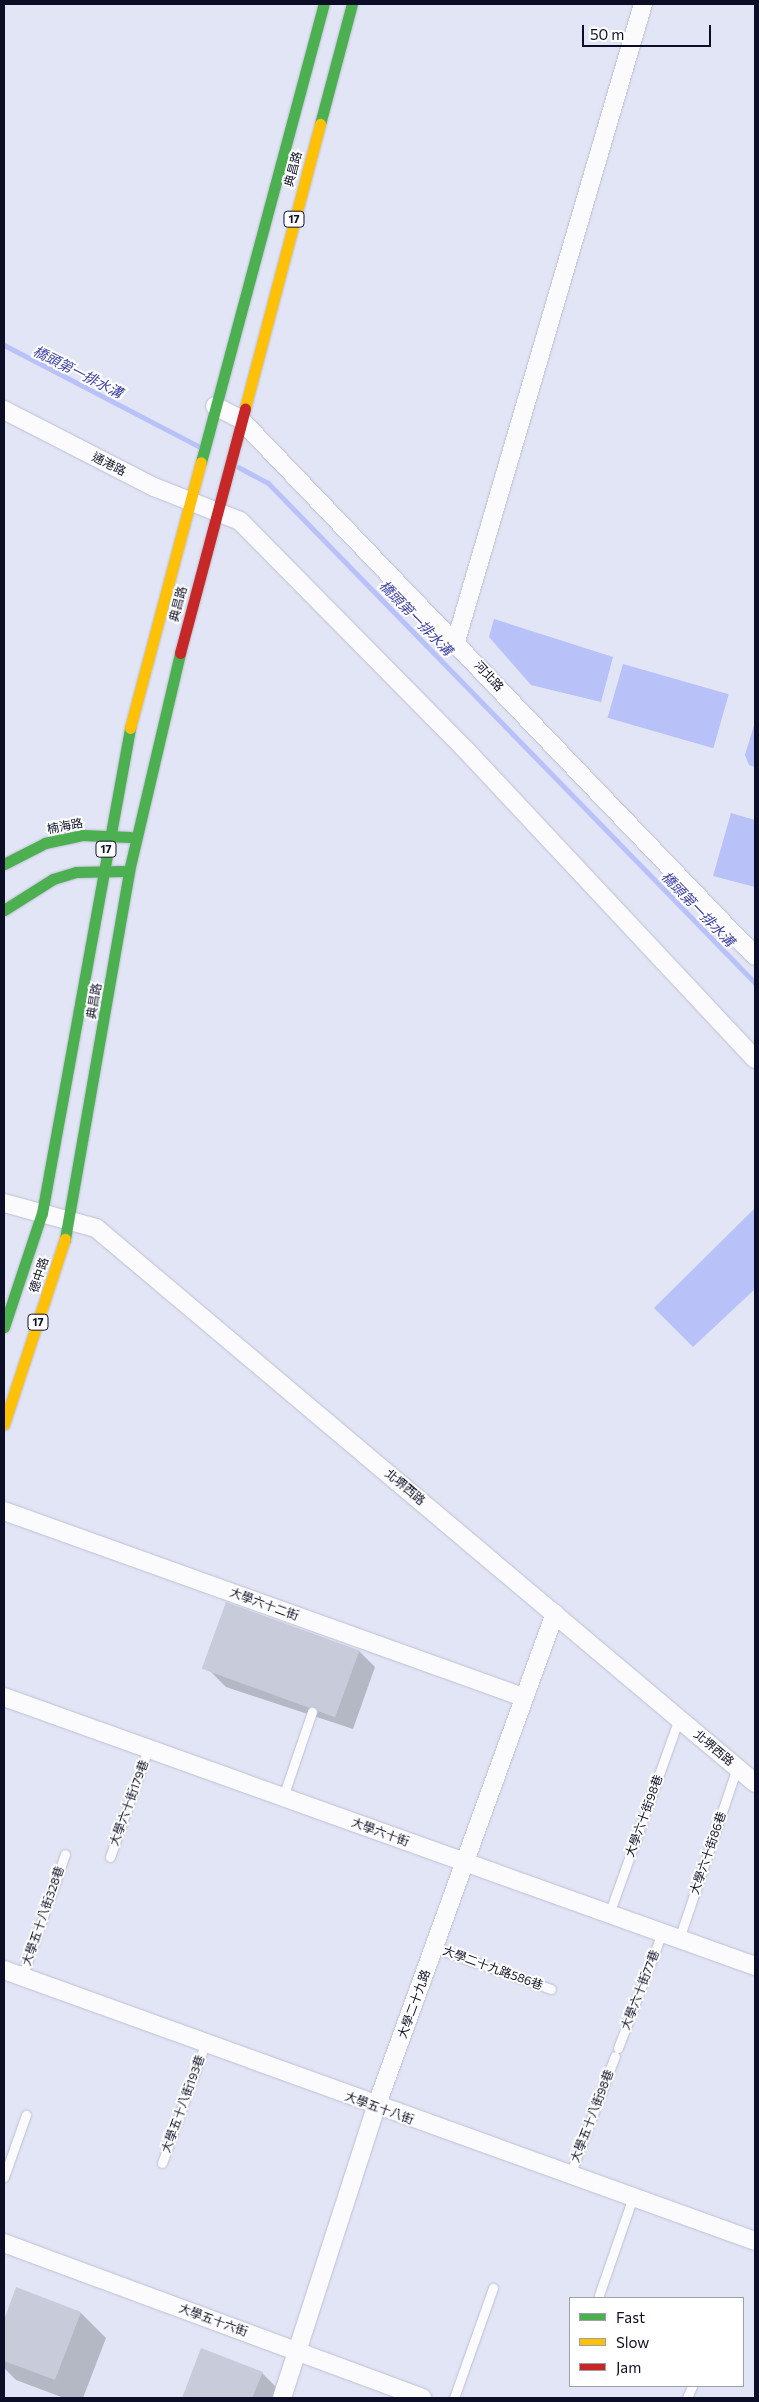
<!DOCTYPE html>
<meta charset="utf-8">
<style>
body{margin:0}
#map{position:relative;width:759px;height:2402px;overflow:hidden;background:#e2e5f5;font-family:Commissioner,"Noto Sans TC",sans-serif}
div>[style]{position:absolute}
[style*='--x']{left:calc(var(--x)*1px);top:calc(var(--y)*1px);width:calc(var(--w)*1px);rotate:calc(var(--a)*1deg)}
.water>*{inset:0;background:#b8c1f8;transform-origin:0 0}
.shadow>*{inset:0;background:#0003}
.stream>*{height:5px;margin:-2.5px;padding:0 2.5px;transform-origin:2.5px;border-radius:2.5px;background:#b8c1f8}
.building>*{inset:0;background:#c8cbda;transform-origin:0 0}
.roads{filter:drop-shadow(0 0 1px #bcc0d4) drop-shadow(0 0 1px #bcc0d4)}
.lane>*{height:9px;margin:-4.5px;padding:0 4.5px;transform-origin:4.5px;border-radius:4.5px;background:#fbfbfe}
.street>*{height:18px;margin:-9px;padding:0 9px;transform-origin:9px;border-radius:9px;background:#fbfbfe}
.fast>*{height:11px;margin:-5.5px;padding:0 5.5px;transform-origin:5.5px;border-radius:5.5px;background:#4caf50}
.slow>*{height:11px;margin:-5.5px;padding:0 5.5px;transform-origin:5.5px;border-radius:5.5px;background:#ffc107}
.jam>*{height:11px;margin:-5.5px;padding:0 5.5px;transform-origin:5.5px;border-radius:5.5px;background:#c62828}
span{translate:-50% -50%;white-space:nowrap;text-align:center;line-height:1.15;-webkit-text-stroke:4px #fff;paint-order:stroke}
.shield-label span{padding:1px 4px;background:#fff;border:1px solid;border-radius:4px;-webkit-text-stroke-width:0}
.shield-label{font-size:11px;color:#0c0e27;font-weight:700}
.street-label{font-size:12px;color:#0c0e27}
.water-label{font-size:14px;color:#3e41a5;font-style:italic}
.frame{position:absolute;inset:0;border:5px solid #0c0e27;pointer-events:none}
.legend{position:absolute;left:569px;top:2297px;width:175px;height:90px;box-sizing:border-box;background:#fff;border:1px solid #9e9fa9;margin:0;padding:6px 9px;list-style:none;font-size:15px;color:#0c0e27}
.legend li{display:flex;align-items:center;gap:10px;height:25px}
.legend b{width:25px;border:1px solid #9e9fa9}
.scale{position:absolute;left:582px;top:25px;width:129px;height:22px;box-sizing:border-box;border:2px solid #0c0e27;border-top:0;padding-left:6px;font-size:15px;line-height:18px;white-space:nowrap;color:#0c0e27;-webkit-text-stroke:4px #fff;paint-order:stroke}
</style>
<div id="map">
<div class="water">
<div style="clip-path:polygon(494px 619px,613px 657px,601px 702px,531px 685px,489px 637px)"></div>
<div style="left:623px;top:664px;width:110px;height:56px;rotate:16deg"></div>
<div style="clip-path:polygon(755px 722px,755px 767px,749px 765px,745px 755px)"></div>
<div style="clip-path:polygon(731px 813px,755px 820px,755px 887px,713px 876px)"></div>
<div style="clip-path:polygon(755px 1208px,755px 1289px,693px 1347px,654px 1308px)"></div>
</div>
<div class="shadow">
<div style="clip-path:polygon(359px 1651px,375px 1667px,353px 1729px,226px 1687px,210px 1671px)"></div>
<div style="clip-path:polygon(17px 2288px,81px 2313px,106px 2338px,83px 2398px,64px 2398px,16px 2380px,4px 2368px,4px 2322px)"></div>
<div style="clip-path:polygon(202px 2350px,262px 2373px,287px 2398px,183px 2398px)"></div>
</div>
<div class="stream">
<div style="--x:4;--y:345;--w:219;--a:27.5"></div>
<div style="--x:238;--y:467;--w:34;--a:28"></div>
<div style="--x:268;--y:483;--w:698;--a:45.75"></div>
</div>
<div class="building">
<div style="left:226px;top:1602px;width:142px;height:71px;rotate:20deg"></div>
<div style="clip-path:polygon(16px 2287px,81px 2312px,55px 2380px,4px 2361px,4px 2320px)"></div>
<div style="clip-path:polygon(201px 2348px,263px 2372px,252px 2398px,182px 2398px)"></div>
</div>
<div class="roads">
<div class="lane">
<div style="--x:283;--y:1797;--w:90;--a:-71.2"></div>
<div style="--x:110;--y:1857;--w:114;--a:-70.6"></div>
<div style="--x:609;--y:1914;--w:207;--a:-70.3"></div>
<div style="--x:679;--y:1939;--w:181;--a:-71.3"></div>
<div style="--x:435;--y:1948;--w:123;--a:19.5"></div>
<div style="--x:22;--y:1977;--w:130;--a:-70.7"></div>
<div style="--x:618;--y:2048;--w:123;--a:-69.1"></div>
<div style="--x:162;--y:2163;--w:127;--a:-70.1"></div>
<div style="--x:570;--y:2175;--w:127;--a:-69.3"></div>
<div style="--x:4;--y:2177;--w:66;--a:-70.5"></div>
<div style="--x:599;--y:2295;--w:104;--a:-70.9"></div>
<div style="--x:454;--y:2398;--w:117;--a:-70.5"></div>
<div style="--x:687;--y:2398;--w:13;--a:-67"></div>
</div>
<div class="street">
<div style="--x:215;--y:406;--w:28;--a:27"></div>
<div style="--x:240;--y:419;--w:744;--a:46.2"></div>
<div style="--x:4;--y:410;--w:169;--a:27.2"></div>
<div style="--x:154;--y:487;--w:92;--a:21.6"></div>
<div style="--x:240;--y:521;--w:319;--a:45.4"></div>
<div style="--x:464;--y:748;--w:426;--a:46.9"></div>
<div style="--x:456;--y:641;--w:664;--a:-73.64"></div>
<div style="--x:4;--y:1203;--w:95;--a:15.2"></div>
<div style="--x:96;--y:1228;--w:862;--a:40.1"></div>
<div style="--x:4;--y:1511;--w:551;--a:19.72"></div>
<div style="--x:4;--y:1697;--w:798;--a:19.71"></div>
<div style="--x:4;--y:1970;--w:798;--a:19.84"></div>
<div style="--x:4;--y:2243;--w:446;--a:20.3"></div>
<div style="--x:282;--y:2398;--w:306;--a:-72.1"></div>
<div style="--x:376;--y:2107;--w:525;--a:-70.08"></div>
</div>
<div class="fast">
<div style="--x:320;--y:124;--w:124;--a:-75.1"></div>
<div style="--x:201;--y:462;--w:474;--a:-75"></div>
<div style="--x:4;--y:864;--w:46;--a:-27.1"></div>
<div style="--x:45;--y:843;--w:38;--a:-12"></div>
<div style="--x:82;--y:835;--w:48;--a:2.4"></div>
<div style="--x:4;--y:910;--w:58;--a:-32.3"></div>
<div style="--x:53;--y:879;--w:24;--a:-17"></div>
<div style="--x:76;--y:872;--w:47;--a:-1.2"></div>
<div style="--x:65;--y:1239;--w:374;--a:-80.1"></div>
<div style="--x:129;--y:871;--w:224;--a:-76.8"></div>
<div style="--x:4;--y:1327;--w:120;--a:-71.6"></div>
<div style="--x:42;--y:1213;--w:493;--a:-79.7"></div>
</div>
<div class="slow">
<div style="--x:245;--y:408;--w:294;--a:-75.2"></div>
<div style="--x:130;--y:728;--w:275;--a:-75.1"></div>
<div style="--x:4;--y:1424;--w:195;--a:-71.8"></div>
</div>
<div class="jam">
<div style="--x:180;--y:653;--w:253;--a:-75.1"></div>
</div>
</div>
<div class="shield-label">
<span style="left:294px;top:219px">17</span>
<span style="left:106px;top:849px">17</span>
<span style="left:38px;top:1322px">17</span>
</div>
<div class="street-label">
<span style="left:293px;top:169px;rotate:-75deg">典昌路</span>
<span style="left:109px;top:464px;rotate:27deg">通港路</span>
<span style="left:178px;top:604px;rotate:-75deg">典昌路</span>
<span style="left:489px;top:676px;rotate:47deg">河北路</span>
<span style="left:65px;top:826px;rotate:-11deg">楠海路</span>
<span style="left:94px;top:1001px;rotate:-80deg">典昌路</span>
<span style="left:39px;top:1275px;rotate:-72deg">德中路</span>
<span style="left:405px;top:1487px;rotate:40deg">北堺西路</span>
<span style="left:264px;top:1604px;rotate:20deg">大學六十二街</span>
<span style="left:714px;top:1748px;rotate:40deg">北堺西路</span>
<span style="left:129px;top:1803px;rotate:-70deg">大學六十街179巷</span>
<span style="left:644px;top:1816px;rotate:-70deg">大學六十街98巷</span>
<span style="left:380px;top:1832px;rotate:20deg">大學六十街</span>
<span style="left:708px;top:1853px;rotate:-71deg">大學六十街86巷</span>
<span style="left:43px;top:1916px;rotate:-71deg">大學五十八街328巷</span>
<span style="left:493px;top:1968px;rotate:20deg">大學二十九路586巷</span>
<span style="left:640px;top:1990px;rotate:-69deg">大學六十街77巷</span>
<span style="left:414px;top:2004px;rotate:-70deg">大學二十九路</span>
<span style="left:183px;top:2104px;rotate:-70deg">大學五十八街193巷</span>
<span style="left:379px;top:2108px;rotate:20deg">大學五十八街</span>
<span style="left:592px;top:2116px;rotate:-69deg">大學五十八街98巷</span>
<span style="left:213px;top:2320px;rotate:20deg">大學五十六街</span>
</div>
<div class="water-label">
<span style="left:78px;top:372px;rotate:27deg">橋頭第一排水溝</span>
<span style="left:416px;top:618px;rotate:46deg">橋頭第一排水溝</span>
<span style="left:698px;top:909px;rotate:46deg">橋頭第一排水溝</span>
</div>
<div class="frame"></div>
<ul class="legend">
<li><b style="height:6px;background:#4caf50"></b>Fast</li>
<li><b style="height:6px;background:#ffc107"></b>Slow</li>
<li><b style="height:6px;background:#c62828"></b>Jam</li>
</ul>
<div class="scale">50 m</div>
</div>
